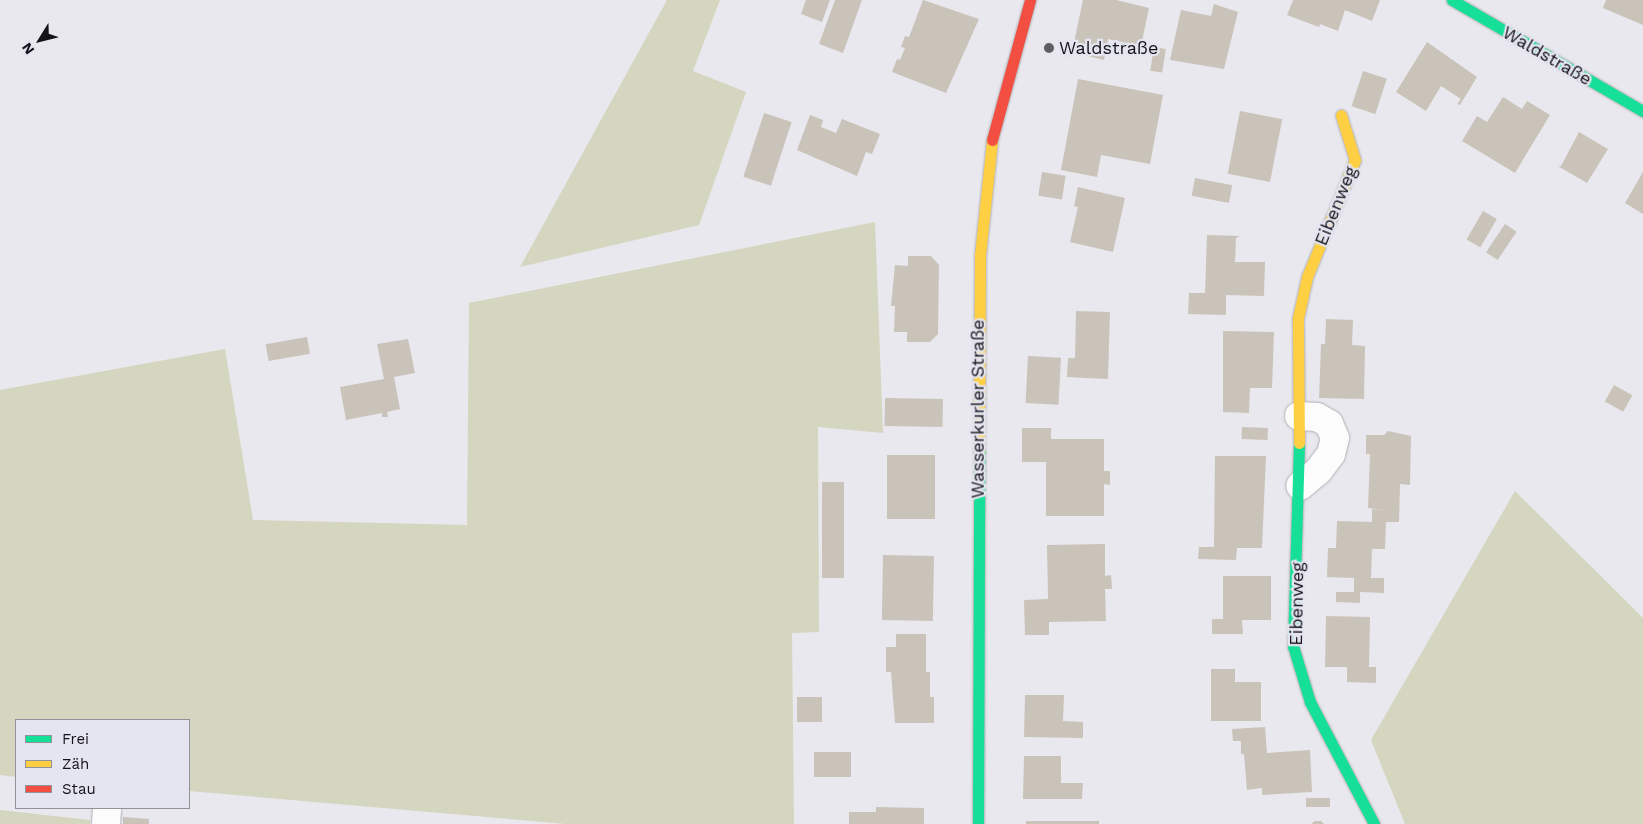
<!DOCTYPE html>
<meta charset="utf-8">
<style>
body{margin:0}
#map{position:relative;width:1643px;height:824px;overflow:hidden;background:#e8e8ee;font-family:"Work Sans",sans-serif}
div>[style]{position:absolute}
[style*='--x']{left:calc(var(--x)*1px);top:calc(var(--y)*1px);width:calc(var(--w)*1px);rotate:calc(var(--a)*1deg)}
.green>*{inset:0;background:#d4d6bf}
.building>*{inset:0;background:#cac3ba;transform-origin:0 0}
.roads{filter:drop-shadow(0 0 1px #b1b1b5) drop-shadow(0 0 1px #b1b1b5)}
.street>*{height:28px;margin:-14px;padding:0 14px;transform-origin:14px;border-radius:14px;background:#fcfcfc}
.fast>*{height:11px;margin:-5.5px;padding:0 5.5px;transform-origin:5.5px;border-radius:5.5px;background:#16e098}
.slow>*{height:11px;margin:-5.5px;padding:0 5.5px;transform-origin:5.5px;border-radius:5.5px;background:#ffcf43}
.jam>*{height:11px;margin:-5.5px;padding:0 5.5px;transform-origin:5.5px;border-radius:5.5px;background:#f24e42}
.dots>*{width:14px;height:14px;translate:-50% -50%;box-sizing:border-box;border:2px solid #e5e5f1;border-radius:50%}
span{translate:-50% -50%;white-space:nowrap;text-align:center;line-height:1.15;-webkit-text-stroke:4.5px #e5e5f1;paint-order:stroke}
.poi-label{font-size:18px;color:#141317}
.left{translate:0 -50%;text-align:left}
.street-label{font-size:18px;color:#141317}
.legend{position:absolute;left:15px;top:719px;width:175px;height:90px;box-sizing:border-box;background:#e5e5f1;border:1px solid #91919a;margin:0;padding:6px 9px;list-style:none;font-size:15px;color:#141317}
.legend li{display:flex;align-items:center;gap:10px;height:25px}
.legend b{width:25px;border:1px solid #91919a}
.north{position:absolute;left:15px;top:15px;width:50px;height:50px;-webkit-text-stroke:4px #e5e5f1;paint-order:stroke;rotate:234deg;font-size:14px;font-weight:700;line-height:20px;text-align:center;color:#141317}
.north::after{content:'';display:block;margin:auto;width:18px;height:22px;background:#141317;clip-path:polygon(50% 0,100% 100%,50% 72%,0 100%)}
</style>
<div id="map">
<div class="green">
<div style="clip-path:polygon(667px 0,720px 0,693px 71px,746px 92px,699px 225px,520px 267px)"></div>
<div style="clip-path:polygon(875px 222px,883px 433px,818px 427px,819px 632px,792px 633px,794px 824px,566px 824px,189px 791px,189px 720px,16px 720px,16px 777px,0 775px,0 390px,225px 349px,253px 520px,467px 525px,469px 303px)"></div>
<div style="clip-path:polygon(1515px 491px,1643px 618px,1643px 824px,1405px 824px,1371px 740px)"></div>
<div style="clip-path:polygon(0 810px,90px 820px,90px 824px,0 824px)"></div>
</div>
<div class="building">
<div style="clip-path:polygon(806px 0,830px 0,822px 22px,801px 14px)"></div>
<div style="clip-path:polygon(835px 0,862px 0,843px 53px,819px 44px)"></div>
<div style="clip-path:polygon(923px 0,979px 19px,946px 93px,892px 72px,897px 59px,900px 60px,905px 48px,901px 47px,905px 36px,909px 37px)"></div>
<div style="clip-path:polygon(1083px 0,1116px 0,1149px 8px,1141px 46px,1108px 39px,1104px 60px,1072px 52px)"></div>
<div style="clip-path:polygon(1293px 0,1380px 0,1372px 21px,1345px 10px,1338px 31px,1320px 24px,1319px 27px,1287px 15px)"></div>
<div style="clip-path:polygon(1606px 0,1643px 0,1643px 25px,1603px 8px)"></div>
<div style="clip-path:polygon(1214px 4px,1238px 12px,1224px 69px,1170px 60px,1181px 10px,1211px 16px)"></div>
<div style="clip-path:polygon(1427px 42px,1477px 77px,1460px 105px,1457px 104px,1461px 99px,1441px 86px,1426px 111px,1396px 92px)"></div>
<div style="left:1154px;top:47px;width:12px;height:24px;rotate:9deg"></div>
<div style="left:1363px;top:71px;width:25px;height:37px;rotate:18deg"></div>
<div style="clip-path:polygon(1078px 79px,1163px 95px,1150px 164px,1101px 155px,1097px 177px,1061px 170px)"></div>
<div style="clip-path:polygon(1503px 97px,1522px 109px,1527px 101px,1550px 115px,1515px 173px,1462px 141px,1477px 116px,1487px 122px)"></div>
<div style="left:1240px;top:111px;width:43px;height:64px;rotate:11deg"></div>
<div style="left:764px;top:113px;width:29px;height:67px;rotate:18deg"></div>
<div style="clip-path:polygon(810px 115px,823px 120px,821px 127px,836px 133px,842px 119px,880px 134px,872px 154px,866px 152px,857px 176px,797px 150px)"></div>
<div style="clip-path:polygon(1579px 132px,1608px 149px,1587px 183px,1558px 166px,1561px 166px)"></div>
<div style="left:1042px;top:172px;width:24px;height:24px;rotate:9deg"></div>
<div style="clip-path:polygon(1643px 172px,1643px 214px,1625px 203px)"></div>
<div style="left:1195px;top:178px;width:38px;height:18px;rotate:11deg"></div>
<div style="clip-path:polygon(1078px 187px,1125px 198px,1113px 252px,1070px 242px,1078px 207px,1074px 206px)"></div>
<div style="left:1483px;top:211px;width:16px;height:33px;rotate:30deg"></div>
<div style="left:1505px;top:224px;width:14px;height:34px;rotate:34deg"></div>
<div style="clip-path:polygon(1207px 235px,1240px 236px,1236px 238px,1235px 262px,1265px 262px,1264px 296px,1226px 295px,1226px 315px,1188px 314px,1189px 293px,1205px 293px)"></div>
<div style="clip-path:polygon(908px 256px,931px 256px,939px 265px,938px 334px,930px 342px,907px 342px,907px 332px,894px 332px,895px 306px,891px 306px,895px 265px,908px 266px)"></div>
<div style="clip-path:polygon(1076px 311px,1110px 312px,1108px 379px,1067px 377px,1068px 358px,1075px 358px)"></div>
<div style="clip-path:polygon(1326px 319px,1353px 320px,1352px 345px,1365px 346px,1364px 399px,1319px 398px,1321px 344px,1325px 344px)"></div>
<div style="clip-path:polygon(1223px 331px,1274px 332px,1272px 388px,1250px 388px,1249px 413px,1223px 412px)"></div>
<div style="left:307px;top:337px;width:17px;height:42px;rotate:80deg"></div>
<div style="clip-path:polygon(408px 339px,415px 373px,394px 377px,400px 409px,387px 412px,388px 417px,382px 417px,382px 413px,346px 420px,340px 387px,384px 379px,377px 344px)"></div>
<div style="left:1028px;top:356px;width:33px;height:47px;rotate:3deg"></div>
<div style="left:1614px;top:385px;width:21px;height:19px;rotate:29deg"></div>
<div style="left:885px;top:398px;width:58px;height:28px;rotate:1deg"></div>
<div style="left:1242px;top:427px;width:26px;height:12px;rotate:2deg"></div>
<div style="clip-path:polygon(1022px 428px,1051px 428px,1051px 439px,1104px 439px,1104px 471px,1110px 471px,1110px 485px,1104px 484px,1104px 516px,1046px 516px,1046px 462px,1022px 462px)"></div>
<div style="clip-path:polygon(1388px 431px,1411px 436px,1410px 485px,1400px 484px,1399px 522px,1386px 522px,1385px 549px,1372px 549px,1371px 578px,1384px 578px,1384px 593px,1360px 592px,1360px 603px,1336px 602px,1336px 592px,1354px 592px,1354px 578px,1327px 577px,1328px 548px,1336px 548px,1337px 521px,1372px 522px,1372px 509px,1385px 510px,1368px 508px,1370px 454px,1366px 454px,1366px 435px,1384px 435px)"></div>
<div style="left:887px;top:455px;width:48px;height:64px"></div>
<div style="clip-path:polygon(1215px 456px,1266px 456px,1262px 548px,1237px 548px,1236px 560px,1198px 559px,1199px 547px,1214px 547px)"></div>
<div style="left:822px;top:482px;width:22px;height:96px"></div>
<div style="clip-path:polygon(1105px 544px,1105px 576px,1111px 575px,1112px 589px,1105px 589px,1106px 621px,1049px 622px,1049px 635px,1025px 635px,1024px 600px,1048px 599px,1047px 545px)"></div>
<div style="left:883px;top:555px;width:51px;height:65px;rotate:1deg"></div>
<div style="clip-path:polygon(1223px 576px,1271px 576px,1271px 620px,1242px 620px,1243px 634px,1212px 634px,1212px 619px,1223px 619px)"></div>
<div style="clip-path:polygon(1326px 616px,1370px 617px,1369px 667px,1376px 667px,1376px 683px,1347px 682px,1347px 667px,1325px 667px)"></div>
<div style="clip-path:polygon(896px 634px,926px 634px,926px 672px,930px 672px,930px 697px,934px 697px,934px 723px,895px 723px,891px 672px,886px 672px,886px 647px,896px 647px)"></div>
<div style="clip-path:polygon(1211px 669px,1235px 669px,1235px 682px,1261px 682px,1261px 721px,1211px 721px)"></div>
<div style="clip-path:polygon(1025px 695px,1064px 695px,1063px 721px,1083px 722px,1083px 738px,1024px 737px)"></div>
<div style="left:797px;top:697px;width:25px;height:25px"></div>
<div style="clip-path:polygon(1265px 727px,1267px 753px,1310px 750px,1312px 792px,1262px 795px,1262px 788px,1247px 790px,1244px 754px,1241px 754px,1241px 741px,1233px 741px,1232px 729px)"></div>
<div style="left:814px;top:752px;width:37px;height:25px"></div>
<div style="clip-path:polygon(1024px 756px,1061px 756px,1061px 783px,1083px 783px,1082px 799px,1023px 799px)"></div>
<div style="left:1330px;top:798px;width:9px;height:24px;rotate:90deg"></div>
<div style="clip-path:polygon(876px 807px,924px 808px,924px 824px,849px 824px,849px 812px,876px 812px)"></div>
<div style="clip-path:polygon(123px 817px,149px 819px,149px 824px,123px 824px)"></div>
<div style="left:1026px;top:821px;width:73px;height:3px"></div>
<div style="clip-path:polygon(1315px 821px,1321px 821px,1324px 824px,1311px 824px)"></div>
</div>
<div class="roads">
<div class="street">
<div style="--x:1299;--y:416;--w:18;--a:3"></div>
<div style="--x:1317;--y:417;--w:14;--a:30"></div>
<div style="--x:1329;--y:424;--w:15;--a:67"></div>
<div style="--x:1335;--y:438;--w:16;--a:104"></div>
<div style="--x:1331;--y:454;--w:21;--a:127"></div>
<div style="--x:1318;--y:471;--w:23;--a:140"></div>
<div style="--x:106;--y:824;--w:16;--a:-86"></div>
</div>
<div class="fast">
<div style="--x:1452;--y:0;--w:221;--a:30.2"></div>
<div style="--x:1299;--y:443;--w:203;--a:91.7"></div>
<div style="--x:1293;--y:646;--w:59;--a:73.1"></div>
<div style="--x:1310;--y:702;--w:138;--a:62.3"></div>
<div style="--x:978;--y:824;--w:374;--a:-89.8"></div>
</div>
<div class="slow">
<div style="--x:1299;--y:443;--w:125;--a:-90.5"></div>
<div style="--x:1298;--y:318;--w:42;--a:-77.6"></div>
<div style="--x:1307;--y:277;--w:126;--a:-67.7"></div>
<div style="--x:1355;--y:160;--w:47;--a:-107.3"></div>
<div style="--x:979;--y:450;--w:195;--a:-89.7"></div>
<div style="--x:980;--y:255;--w:116;--a:-84"></div>
</div>
<div class="jam">
<div style="--x:992;--y:140;--w:145;--a:-74.8"></div>
</div>
</div>
<div class="dots">
<div style="left:1049px;top:48px;background:#5e5e62"></div>
</div>
<div class="poi-label">
<span class="left" style="left:1059px;top:48px">Waldstraße</span>
</div>
<div class="street-label">
<span style="left:1547px;top:56px;rotate:30deg">Waldstraße</span>
<span style="left:1336px;top:206px;rotate:-68deg">Eibenweg</span>
<span style="left:978px;top:409px;rotate:-90deg">Wasserkurler Straße</span>
<span style="left:1297px;top:604px;rotate:-89deg">Eibenweg</span>
</div>
<ul class="legend">
<li><b style="height:6px;background:#16e098"></b>Frei</li>
<li><b style="height:6px;background:#ffcf43"></b>Zäh</li>
<li><b style="height:6px;background:#f24e42"></b>Stau</li>
</ul>
<div class="north">N</div>
</div>
